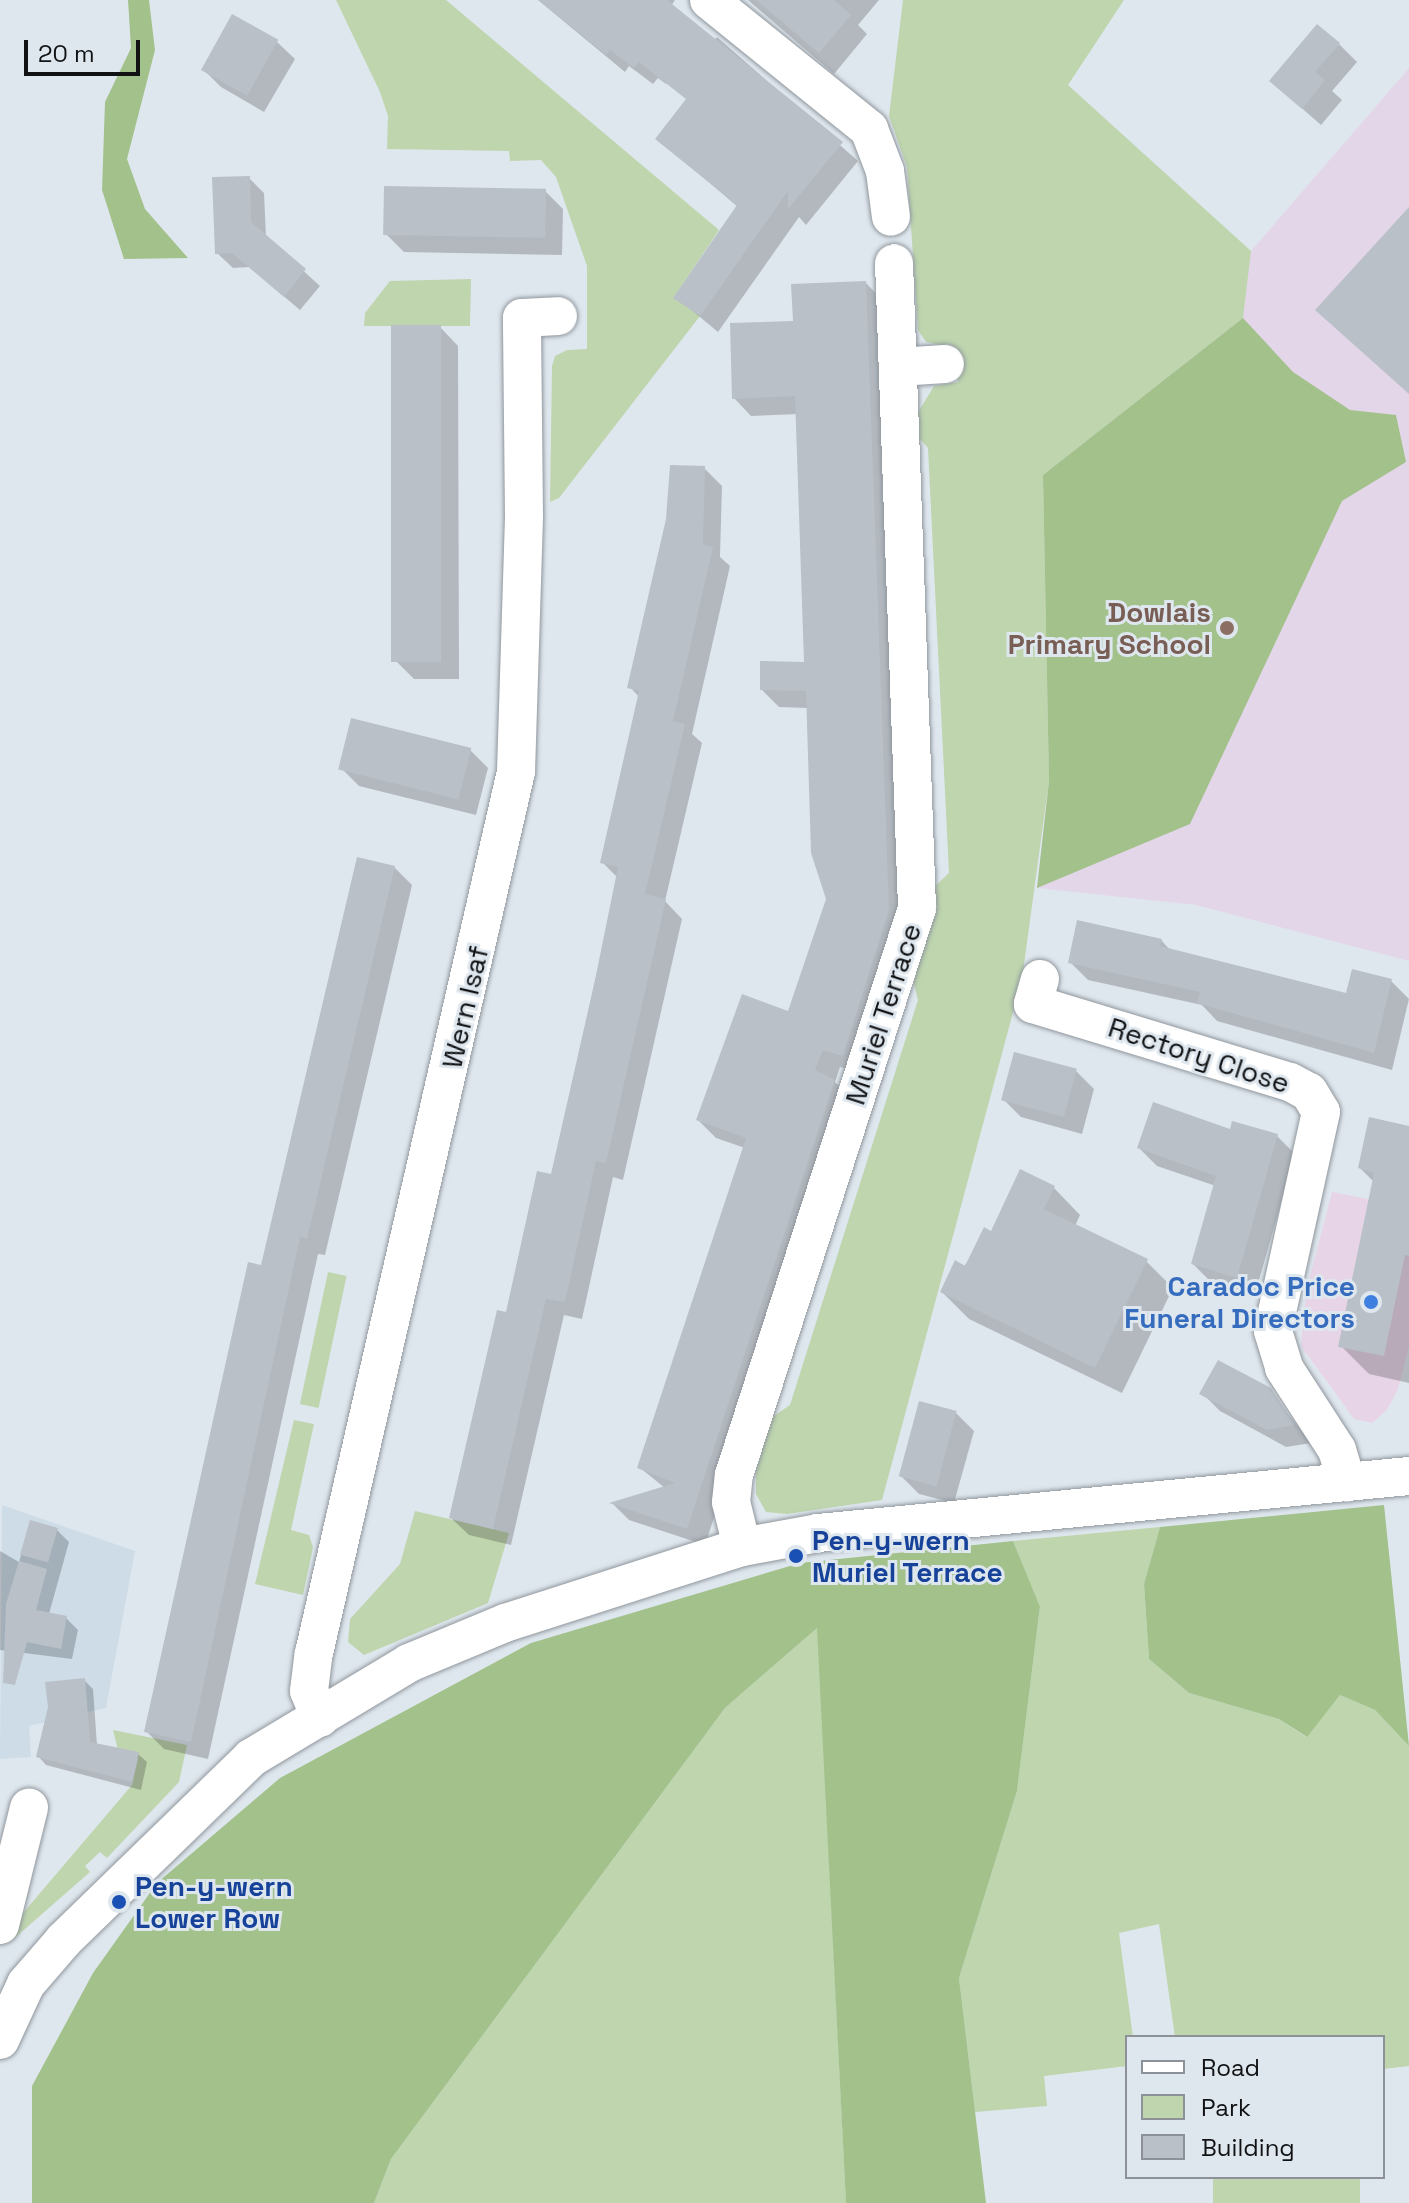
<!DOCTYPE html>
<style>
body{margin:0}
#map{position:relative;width:1409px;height:2203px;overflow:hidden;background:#dfe7ee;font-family:"Space Grotesk",sans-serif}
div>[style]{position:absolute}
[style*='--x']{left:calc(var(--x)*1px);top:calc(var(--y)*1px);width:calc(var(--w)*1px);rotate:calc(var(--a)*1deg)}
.commercial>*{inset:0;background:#e7d5e7}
.built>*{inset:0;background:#cedce8}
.education>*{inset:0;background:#e4d6e9}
.green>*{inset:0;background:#bed5ae;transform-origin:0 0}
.forest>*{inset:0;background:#a2c18b}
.shadow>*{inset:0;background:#0003}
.building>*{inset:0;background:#b9c0c7;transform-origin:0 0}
.roads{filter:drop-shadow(0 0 2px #90979d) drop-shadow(0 0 2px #90979d)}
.street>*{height:38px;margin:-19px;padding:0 19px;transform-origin:19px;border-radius:19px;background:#fff}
.dots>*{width:22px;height:22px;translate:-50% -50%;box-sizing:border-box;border:4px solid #dfe7ee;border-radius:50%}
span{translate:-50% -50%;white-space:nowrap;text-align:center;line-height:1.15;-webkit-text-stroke:6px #dfe7ee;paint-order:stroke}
.education-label{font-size:28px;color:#785e54;font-weight:700}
.right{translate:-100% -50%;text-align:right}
.street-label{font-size:28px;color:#101214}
.shop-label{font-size:28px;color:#366cbe;font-weight:700}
.transit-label{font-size:28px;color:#164399;font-weight:700}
.left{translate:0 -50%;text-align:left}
.legend{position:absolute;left:1125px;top:2035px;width:260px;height:144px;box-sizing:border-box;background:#dfe7ee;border:2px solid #8c9297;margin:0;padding:10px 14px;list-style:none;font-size:24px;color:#101214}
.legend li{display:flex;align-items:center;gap:16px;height:40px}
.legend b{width:40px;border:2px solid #8c9297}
.scale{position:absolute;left:24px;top:40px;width:116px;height:36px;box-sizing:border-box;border:4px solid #101214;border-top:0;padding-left:10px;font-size:24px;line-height:28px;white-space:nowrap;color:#101214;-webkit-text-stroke:6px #dfe7ee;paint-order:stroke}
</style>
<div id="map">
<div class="commercial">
<div style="clip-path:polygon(1332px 1192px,1409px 1207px,1409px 1346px,1398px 1389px,1387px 1410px,1372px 1423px,1354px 1419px,1301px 1346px,1306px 1292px)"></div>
</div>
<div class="built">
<div style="clip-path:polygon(2px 1505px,135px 1551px,106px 1708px,29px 1726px,31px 1757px,0 1759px)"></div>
</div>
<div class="education">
<div style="clip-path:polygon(1409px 68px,1409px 961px,1196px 905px,1037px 888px,1049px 781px,1043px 475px,1242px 318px,1251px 251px)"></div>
</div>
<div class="green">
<div style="clip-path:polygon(336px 0,446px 0,719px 230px,674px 297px,700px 316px,559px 498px,550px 502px,552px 366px,555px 356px,567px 350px,587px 349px,587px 266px,556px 177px,541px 160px,510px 161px,509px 151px,387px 149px,388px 116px,380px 92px)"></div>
<div style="clip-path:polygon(903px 0,1124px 0,1068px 85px,1251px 251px,1243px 318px,1043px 475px,1049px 781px,1022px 979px,882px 1500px,787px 1514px,766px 1512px,756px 1494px,756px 1471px,771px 1418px,790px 1405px,918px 1000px,911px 972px,931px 890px,949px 873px,928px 448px,918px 437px,917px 414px,934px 386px,958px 382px,955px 348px,926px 342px,918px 330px,907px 167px,889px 116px)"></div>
<div style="clip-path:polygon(471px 279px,470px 326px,364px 326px,365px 313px,390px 281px)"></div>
<div style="left:328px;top:1272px;width:19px;height:135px;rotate:12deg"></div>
<div style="clip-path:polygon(294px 1420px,314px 1424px,291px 1530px,309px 1535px,313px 1547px,303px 1595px,255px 1584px)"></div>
<div style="clip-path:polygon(415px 1511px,509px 1533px,488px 1603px,364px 1655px,348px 1642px,350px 1619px,400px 1564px)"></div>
<div style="clip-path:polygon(1160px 1527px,1144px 1584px,1149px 1659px,1189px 1693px,1279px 1719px,1306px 1737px,1340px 1695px,1375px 1710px,1409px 1746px,1409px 2066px,1383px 2069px,1383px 2037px,1175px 2037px,1159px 1924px,1119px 1933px,1133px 2037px,1127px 2037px,1127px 2066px,1044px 2076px,1047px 2106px,975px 2112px,959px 1978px,1017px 1791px,1040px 1608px,1013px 1541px)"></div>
<div style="clip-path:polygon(818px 1627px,846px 2203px,374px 2203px,391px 2159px,725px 1708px)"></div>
<div style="clip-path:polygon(113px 1730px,187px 1745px,179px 1782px,107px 1858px,100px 1852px,85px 1866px,90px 1872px,10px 1942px,6px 1933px,132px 1785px,138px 1759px,119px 1754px)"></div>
<div style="left:1213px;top:2177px;width:147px;height:26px"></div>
</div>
<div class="forest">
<div style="clip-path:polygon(128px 0,149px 0,155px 50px,127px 159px,145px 209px,188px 258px,124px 259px,102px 190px,105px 102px,131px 48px)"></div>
<div style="clip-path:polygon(1243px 318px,1293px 372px,1350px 410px,1396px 415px,1406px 462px,1342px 501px,1190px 824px,1037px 888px,1049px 781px,1043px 475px)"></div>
<div style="clip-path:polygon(1384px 1505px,1409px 1746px,1375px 1710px,1340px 1695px,1307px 1737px,1279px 1719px,1189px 1693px,1149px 1659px,1144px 1584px,1160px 1527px)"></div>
<div style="clip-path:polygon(1013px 1541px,1040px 1607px,1017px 1791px,959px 1978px,986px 2203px,846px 2203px,817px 1628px,725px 1708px,391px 2159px,374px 2203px,32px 2203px,32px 2086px,93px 1973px,157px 1883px,280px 1778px,531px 1643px,800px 1563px)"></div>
</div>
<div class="shadow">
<div style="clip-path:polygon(538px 0,675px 0,671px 6px,695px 29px,666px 84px,658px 78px,653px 84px,629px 66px,625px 72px)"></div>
<div style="clip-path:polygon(748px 0,879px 0,858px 25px,867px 34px,834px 74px)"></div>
<div style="clip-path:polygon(717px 37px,858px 161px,806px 225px,799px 217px,718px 332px,676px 297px,738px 207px,658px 139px,688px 100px,676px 88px)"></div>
<div style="clip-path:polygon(277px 42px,295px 59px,264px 112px,221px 87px,203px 69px)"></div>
<div style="clip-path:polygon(1339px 44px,1357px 62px,1332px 91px,1342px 100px,1321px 125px,1290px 98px)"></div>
<div style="clip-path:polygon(249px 178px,264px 193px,266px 237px,320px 286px,300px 310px,249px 267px,233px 268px,217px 253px)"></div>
<div style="clip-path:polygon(545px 191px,563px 209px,562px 255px,404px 252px,386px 234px)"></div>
<div style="clip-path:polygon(866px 283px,883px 301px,906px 928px,860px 1072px,840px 1067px,835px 1082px,852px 1099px,705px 1545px,629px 1520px,613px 1504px,665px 1488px,639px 1467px,745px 1148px,716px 1138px,698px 1120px,789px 1013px,828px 899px,808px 708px,779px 707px,762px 690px,807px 664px,798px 414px,751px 416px,734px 398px)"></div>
<div style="clip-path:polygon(440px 327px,458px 346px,459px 679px,414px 679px,396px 661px)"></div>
<div style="clip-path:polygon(704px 468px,722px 486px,720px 557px,730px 566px,692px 734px,702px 743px,665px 901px,682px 919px,623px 1180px,613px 1177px,582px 1319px,564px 1315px,511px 1545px,469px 1535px,451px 1518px,552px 1176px,618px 878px,602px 862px,640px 698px,630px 687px)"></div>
<div style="clip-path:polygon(470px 750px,488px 768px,476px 815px,359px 786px,341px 768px)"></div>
<div style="clip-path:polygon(394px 867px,412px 885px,325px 1255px,318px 1254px,208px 1759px,164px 1749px,146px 1731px,262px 1267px)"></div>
<div style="clip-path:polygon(1161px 940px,1171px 951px,1347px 995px,1391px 981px,1409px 999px,1392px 1070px,1217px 1021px,1202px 1005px,1088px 980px,1070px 962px)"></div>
<div style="clip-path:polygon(1076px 1071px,1094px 1089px,1082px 1134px,1021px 1117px,1003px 1099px)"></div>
<div style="clip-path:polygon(1409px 1128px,1409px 1383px,1369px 1374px,1341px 1346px,1374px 1182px,1360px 1168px)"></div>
<div style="clip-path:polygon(1231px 1132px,1277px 1136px,1295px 1154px,1255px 1294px,1211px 1282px,1193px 1264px,1216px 1186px,1157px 1166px,1139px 1148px)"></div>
<div style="clip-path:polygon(1054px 1188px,1080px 1215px,1075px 1226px,1146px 1261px,1173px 1288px,1122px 1393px,969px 1319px,942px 1292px,992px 1233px)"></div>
<div style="clip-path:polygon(1269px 1390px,1311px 1443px,1286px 1447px,1220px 1411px,1202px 1393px)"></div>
<div style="clip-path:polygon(956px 1413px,974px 1431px,954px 1503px,919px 1494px,901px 1476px)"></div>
<div style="clip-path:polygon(31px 1522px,57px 1530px,69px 1542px,49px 1614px,66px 1618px,78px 1630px,72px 1659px,0 1650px,0 1551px,19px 1562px)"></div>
<div style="clip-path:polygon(84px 1680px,93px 1689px,97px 1745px,138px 1754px,147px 1762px,141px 1790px,46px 1765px,38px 1756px)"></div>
</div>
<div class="building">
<div style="clip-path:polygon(539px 0,667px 0,843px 142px,788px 209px,788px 191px,700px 316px,673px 298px,737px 205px,655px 139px,686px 99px,639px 62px,634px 68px,610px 50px,606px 55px)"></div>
<div style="clip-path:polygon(756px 0,834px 0,851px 15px,819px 53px)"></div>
<div style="left:232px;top:14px;width:53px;height:64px;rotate:29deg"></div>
<div style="clip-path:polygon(1317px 24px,1340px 43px,1315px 72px,1325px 80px,1302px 109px,1269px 81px)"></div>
<div style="clip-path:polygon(250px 176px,251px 222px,306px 269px,284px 297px,232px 253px,215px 254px,212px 177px)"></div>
<div style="left:384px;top:186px;width:162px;height:49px;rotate:1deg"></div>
<div style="clip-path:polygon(1409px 207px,1409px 394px,1315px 310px)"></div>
<div style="clip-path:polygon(866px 281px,889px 910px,843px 1056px,823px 1050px,815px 1070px,835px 1080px,687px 1529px,609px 1503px,675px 1483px,637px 1468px,746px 1138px,696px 1120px,742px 994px,788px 1011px,826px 899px,811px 853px,806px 691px,760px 690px,760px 661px,804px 662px,795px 396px,732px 399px,730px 323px,793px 321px,791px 284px)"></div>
<div style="left:391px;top:325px;width:50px;height:337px"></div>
<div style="clip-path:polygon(670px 465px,705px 466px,703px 544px,713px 547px,673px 721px,685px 724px,645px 894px,666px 899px,606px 1163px,596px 1161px,565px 1302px,546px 1299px,493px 1529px,449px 1518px,497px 1310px,506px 1312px,537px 1171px,551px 1174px,595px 980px,618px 867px,600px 863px,639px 691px,627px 688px,666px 519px)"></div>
<div style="left:351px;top:718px;width:124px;height:53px;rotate:14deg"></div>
<div style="clip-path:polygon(357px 857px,395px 866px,307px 1239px,300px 1237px,191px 1742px,144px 1732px,248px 1262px,261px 1265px)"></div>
<div style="clip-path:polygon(1077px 920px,1162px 939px,1160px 946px,1346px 993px,1352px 969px,1392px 979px,1374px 1053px,1197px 1003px,1200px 992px,1068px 963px)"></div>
<div style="left:1014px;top:1052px;width:65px;height:50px;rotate:15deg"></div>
<div style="clip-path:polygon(1153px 1102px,1230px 1129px,1232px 1121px,1278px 1134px,1237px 1278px,1191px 1264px,1216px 1176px,1137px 1148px)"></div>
<div style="clip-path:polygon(1369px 1117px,1409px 1126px,1409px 1256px,1405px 1255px,1384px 1356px,1338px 1347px,1374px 1173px,1358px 1168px)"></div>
<div style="clip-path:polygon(1020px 1169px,1055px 1186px,1044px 1209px,1148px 1259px,1095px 1368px,940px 1292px,955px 1260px,965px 1266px,984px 1227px,991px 1231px)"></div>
<div style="clip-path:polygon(1218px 1360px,1271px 1388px,1295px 1425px,1267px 1430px,1199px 1394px)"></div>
<div style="left:919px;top:1401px;width:39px;height:78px;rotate:15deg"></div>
<div style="left:30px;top:1520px;width:29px;height:36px;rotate:16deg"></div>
<div style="clip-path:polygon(19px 1561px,47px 1569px,36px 1610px,67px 1616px,61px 1649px,27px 1642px,15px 1685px,3px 1683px,6px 1604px)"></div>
<div style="clip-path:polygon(85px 1678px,90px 1742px,139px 1752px,132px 1782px,36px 1757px,48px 1707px,45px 1682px)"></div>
</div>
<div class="roads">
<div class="street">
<div style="--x:709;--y:0;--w:206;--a:38.9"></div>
<div style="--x:869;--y:129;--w:45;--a:69.1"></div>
<div style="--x:885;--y:171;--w:46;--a:82.6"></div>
<div style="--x:898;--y:367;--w:47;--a:-3.7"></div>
<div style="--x:1040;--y:979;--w:26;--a:106"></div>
<div style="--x:1033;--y:1004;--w:269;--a:16.9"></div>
<div style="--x:1290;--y:1082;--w:21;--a:28"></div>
<div style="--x:1309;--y:1092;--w:23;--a:59"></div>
<div style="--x:1321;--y:1112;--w:224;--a:102.4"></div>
<div style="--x:1273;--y:1331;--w:39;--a:73"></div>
<div style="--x:1284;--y:1368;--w:98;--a:57.1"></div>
<div style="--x:1337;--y:1450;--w:34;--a:73"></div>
<div style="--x:742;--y:1547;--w:46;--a:-103.7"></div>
<div style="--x:731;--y:1502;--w:27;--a:-84"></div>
<div style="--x:734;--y:1475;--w:596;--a:-72.11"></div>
<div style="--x:917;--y:908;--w:645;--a:-92.04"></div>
<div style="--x:320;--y:1718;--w:29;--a:-112"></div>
<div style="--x:309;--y:1691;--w:38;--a:-83"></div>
<div style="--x:314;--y:1653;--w:904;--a:-77.09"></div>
<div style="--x:516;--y:772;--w:256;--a:-88.2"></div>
<div style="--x:524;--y:516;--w:198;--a:-90.6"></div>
<div style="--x:522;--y:318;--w:36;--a:-3"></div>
<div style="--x:0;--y:1925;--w:121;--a:-76.1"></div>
<div style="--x:0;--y:2040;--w:62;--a:-65.1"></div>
<div style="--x:26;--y:1984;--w:58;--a:-49.2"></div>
<div style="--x:64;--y:1940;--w:261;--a:-44.2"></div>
<div style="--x:251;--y:1758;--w:184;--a:-31"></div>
<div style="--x:409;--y:1663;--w:104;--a:-22.6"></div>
<div style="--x:505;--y:1623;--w:249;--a:-17.8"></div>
<div style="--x:742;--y:1547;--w:77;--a:-10.4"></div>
<div style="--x:818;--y:1533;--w:594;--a:-5.51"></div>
</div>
</div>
<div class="dots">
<div style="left:1227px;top:628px;background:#8d6e63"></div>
<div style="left:1371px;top:1302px;background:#3f7fe0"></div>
<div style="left:796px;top:1556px;background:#1a4fb4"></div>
<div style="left:119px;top:1902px;background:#1a4fb4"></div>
</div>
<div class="education-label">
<span class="right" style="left:1211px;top:628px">Dowlais<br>Primary School</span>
</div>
<div class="street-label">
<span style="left:465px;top:1007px;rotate:-77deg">Wern Isaf</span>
<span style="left:883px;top:1014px;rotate:-72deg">Muriel Terrace</span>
<span style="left:1199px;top:1055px;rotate:18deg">Rectory Close</span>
</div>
<div class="shop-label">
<span class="right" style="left:1355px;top:1302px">Caradoc Price<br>Funeral Directors</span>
</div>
<div class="transit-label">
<span class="left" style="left:812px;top:1556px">Pen-y-wern<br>Muriel Terrace</span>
<span class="left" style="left:135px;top:1902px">Pen-y-wern<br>Lower Row</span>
</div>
<ul class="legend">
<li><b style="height:10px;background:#fff"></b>Road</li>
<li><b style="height:22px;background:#bed5ae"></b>Park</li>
<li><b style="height:22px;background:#b9c0c7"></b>Building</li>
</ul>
<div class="scale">20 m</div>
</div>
